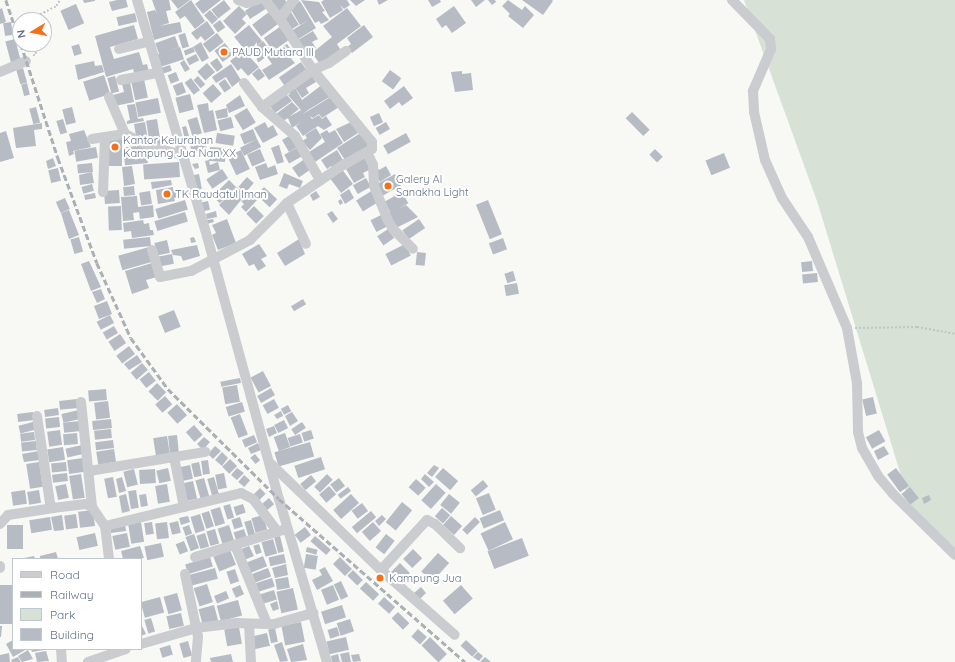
<!DOCTYPE html>
<style>
body{margin:0}
#map{position:relative;width:955px;height:662px;overflow:hidden;background:#f8f8f5;font-family:Quicksand,sans-serif}
div>[style]{position:absolute}
[style*='--x']{left:calc(var(--x)*1px);top:calc(var(--y)*1px);width:calc(var(--w)*1px);rotate:calc(var(--a)*1deg)}
.green>*{inset:0;background:#d8e1d5}
.building>*{inset:0;background:#b7bcc4;transform-origin:0 0}
.path>*{height:1.5px;margin-top:-0.75px;transform-origin:0;background:repeating-linear-gradient(90deg,#c2c4c6 0 2px,transparent 0 4px)}
.minor>*{height:10px;margin:-5px;padding:0 5px;transform-origin:5px;border-radius:5px;background:#caccd0}
.rail>*{height:2.5px;margin-top:-1.25px;transform-origin:0;background:repeating-linear-gradient(90deg,#abafb6 0 6px,transparent 0 9px)}
.dots>*{width:11px;height:11px;translate:-50% -50%;box-sizing:border-box;border:2px solid #fff;border-radius:50%}
span{translate:-50% -50%;white-space:nowrap;text-align:center;line-height:1.15;-webkit-text-stroke:4px #fff;paint-order:stroke}
.poi-label{font-size:11px;color:#647289}
.left{translate:0 -50%;text-align:left}
.legend{position:absolute;left:12px;top:558px;width:130px;height:92px;box-sizing:border-box;background:#fff;border:1px solid #c1c7d0;margin:0;padding:5px 7px;list-style:none;font-size:12px;color:#647289}
.legend li{display:flex;align-items:center;gap:8px;height:20px}
.legend b{width:20px;border:1px solid #c1c7d0}
.north{position:absolute;left:12px;top:12px;width:40px;height:40px;box-sizing:border-box;background:#fff;border:1px solid #c1c7d0;border-radius:50%;rotate:260deg;font-size:11px;font-weight:700;line-height:16px;text-align:center;color:#647289}
.north::after{content:'';display:block;margin:auto;width:14px;height:18px;background:#f57018;clip-path:polygon(50% 0,100% 100%,50% 72%,0 100%)}
</style>
<div id="map">
<div class="green">
<div style="clip-path:polygon(744px 0,955px 0,955px 550px,914px 518px,817px 201px)"></div>
</div>
<div class="building">
<div style="clip-path:polygon(83px 0,95px 0,95px 1px,84px 3px)"></div>
<div style="clip-path:polygon(117px 0,126px 0,128px 7px,112px 11px,109px 2px)"></div>
<div style="clip-path:polygon(152px 0,169px 0,171px 10px,166px 11px,169px 23px,159px 26px,180px 22px,182px 32px,154px 40px,147px 12px,155px 10px,157px 14px)"></div>
<div style="clip-path:polygon(171px 0,190px 0,178px 9px)"></div>
<div style="clip-path:polygon(191px 0,205px 21px,195px 29px,185px 16px,180px 19px,175px 12px)"></div>
<div style="clip-path:polygon(200px 0,221px 0,203px 14px,195px 4px)"></div>
<div style="left:224px;top:0;width:11px;height:16px;rotate:52deg"></div>
<div style="clip-path:polygon(260px 0,267px 8px,250px 19px,245px 11px)"></div>
<div style="clip-path:polygon(271px 0,285px 0,288px 4px,279px 11px)"></div>
<div style="clip-path:polygon(301px 0,319px 2px,325px 11px,322px 12px,329px 20px,321px 24px,319px 21px,315px 23px)"></div>
<div style="clip-path:polygon(324px 0,347px 0,350px 5px,344px 9px,340px 5px,343px 10px,330px 18px,321px 2px)"></div>
<div style="clip-path:polygon(350px 0,365px 0,356px 6px)"></div>
<div style="clip-path:polygon(377px 0,388px 0,379px 5px)"></div>
<div style="clip-path:polygon(428px 0,440px 0,441px 2px,432px 7px)"></div>
<div style="clip-path:polygon(471px 0,485px 0,476px 7px)"></div>
<div style="clip-path:polygon(488px 0,495px 0,496px 2px,492px 5px)"></div>
<div style="clip-path:polygon(508px 0,522px 10px,525px 6px,534px 15px,523px 28px,508px 16px,510px 14px,502px 6px)"></div>
<div style="clip-path:polygon(522px 0,552px 0,553px 1px,543px 15px)"></div>
<div style="clip-path:polygon(300px 1px,316px 28px,297px 40px,291px 31px,309px 20px,300px 25px,290px 8px)"></div>
<div style="left:76px;top:4px;width:21px;height:17px;rotate:67deg"></div>
<div style="clip-path:polygon(239px 6px,247px 14px,242px 19px,246px 23px,235px 34px,223px 21px)"></div>
<div style="clip-path:polygon(454px 6px,466px 23px,452px 33px,446px 25px,442px 28px,436px 19px)"></div>
<div style="clip-path:polygon(2px 8px,6px 22px,0 24px,0 9px)"></div>
<div style="clip-path:polygon(347px 8px,361px 26px,337px 44px,342px 52px,320px 64px,312px 53px,332px 37px,323px 26px)"></div>
<div style="left:210px;top:10px;width:12px;height:8px;rotate:48deg"></div>
<div style="left:269px;top:12px;width:15px;height:21px;rotate:53deg"></div>
<div style="left:291px;top:12px;width:15px;height:9px;rotate:58deg"></div>
<div style="left:135px;top:13px;width:9px;height:19px;rotate:77deg"></div>
<div style="left:220px;top:20px;width:9px;height:9px;rotate:54deg"></div>
<div style="clip-path:polygon(207px 21px,215px 33px,205px 41px,201px 36px,197px 40px,191px 33px)"></div>
<div style="left:11px;top:22px;width:13px;height:8px;rotate:81deg"></div>
<div style="clip-path:polygon(134px 25px,138px 39px,110px 47px,114px 59px,139px 52px,143px 65px,147px 64px,149px 72px,135px 76px,133px 69px,106px 77px,95px 36px)"></div>
<div style="left:249px;top:25px;width:21px;height:19px;rotate:51deg"></div>
<div style="clip-path:polygon(364px 25px,373px 37px,352px 53px,347px 47px,351px 44px,347px 38px)"></div>
<div style="left:281px;top:26px;width:16px;height:21px;rotate:55deg"></div>
<div style="clip-path:polygon(313px 31px,318px 39px,312px 42px,316px 48px,306px 54px,298px 40px)"></div>
<div style="left:185px;top:33px;width:14px;height:7px;rotate:73deg"></div>
<div style="left:217px;top:33px;width:11px;height:18px;rotate:52deg"></div>
<div style="left:175px;top:36px;width:12px;height:21px;rotate:70deg"></div>
<div style="left:15px;top:39px;width:24px;height:10px;rotate:75deg"></div>
<div style="left:263px;top:41px;width:14px;height:17px;rotate:51deg"></div>
<div style="clip-path:polygon(201px 42px,209px 58px,202px 62px,193px 47px)"></div>
<div style="left:225px;top:43px;width:14px;height:13px;rotate:54deg"></div>
<div style="left:79px;top:44px;width:10px;height:8px;rotate:73deg"></div>
<div style="clip-path:polygon(287px 44px,292px 51px,287px 54px,295px 63px,269px 80px,262px 70px,272px 64px,267px 57px)"></div>
<div style="left:180px;top:47px;width:13px;height:25px;rotate:72deg"></div>
<div style="left:193px;top:47px;width:5px;height:10px;rotate:68deg"></div>
<div style="clip-path:polygon(243px 50px,259px 67px,248px 76px,241px 68px,238px 71px,230px 61px)"></div>
<div style="left:196px;top:54px;width:7px;height:11px;rotate:63deg"></div>
<div style="clip-path:polygon(217px 58px,223px 67px,217px 72px,210px 63px)"></div>
<div style="clip-path:polygon(184px 60px,190px 69px,185px 72px,180px 63px)"></div>
<div style="clip-path:polygon(94px 61px,95px 66px,102px 65px,104px 72px,78px 80px,75px 65px)"></div>
<div style="left:301px;top:62px;width:12px;height:27px;rotate:55deg"></div>
<div style="left:207px;top:63px;width:12px;height:13px;rotate:48deg"></div>
<div style="clip-path:polygon(231px 64px,241px 80px,232px 87px,226px 77px,216px 83px,212px 77px)"></div>
<div style="left:170px;top:65px;width:6px;height:9px;rotate:72deg"></div>
<div style="left:23px;top:68px;width:15px;height:7px;rotate:74deg"></div>
<div style="clip-path:polygon(259px 68px,265px 76px,258px 81px,252px 74px)"></div>
<div style="left:390px;top:70px;width:14px;height:14px;rotate:36deg"></div>
<div style="clip-path:polygon(462px 71px,462px 74px,471px 73px,473px 90px,455px 92px,451px 72px)"></div>
<div style="left:176px;top:72px;width:9px;height:9px;rotate:69deg"></div>
<div style="clip-path:polygon(310px 73px,316px 82px,306px 88px,309px 93px,302px 98px,294px 86px,302px 100px,323px 84px,331px 96px,308px 110px,303px 114px,332px 96px,339px 107px,322px 118px,319px 114px,313px 118px,310px 116px,312px 119px,319px 115px,322px 119px,326px 116px,332px 125px,324px 130px,318px 126px,303px 136px,296px 126px,301px 122px,292px 128px,288px 118px,283px 121px,276px 114px,292px 102px,299px 109px,289px 117px,301px 110px,288px 95px,290px 94px,288px 87px)"></div>
<div style="left:104px;top:75px;width:20px;height:22px;rotate:72deg"></div>
<div style="left:115px;top:76px;width:16px;height:8px;rotate:75deg"></div>
<div style="left:198px;top:76px;width:11px;height:6px;rotate:49deg"></div>
<div style="left:191px;top:78px;width:15px;height:8px;rotate:53deg"></div>
<div style="left:144px;top:79px;width:19px;height:13px;rotate:78deg"></div>
<div style="left:225px;top:79px;width:11px;height:8px;rotate:56deg"></div>
<div style="clip-path:polygon(130px 82px,134px 102px,115px 106px,113px 95px,124px 92px,122px 84px)"></div>
<div style="left:182px;top:82px;width:11px;height:10px;rotate:68deg"></div>
<div style="left:27px;top:83px;width:12px;height:6px;rotate:76deg"></div>
<div style="left:213px;top:84px;width:13px;height:14px;rotate:48deg"></div>
<div style="clip-path:polygon(404px 86px,413px 98px,402px 106px,399px 102px,390px 109px,384px 101px)"></div>
<div style="left:190px;top:94px;width:16px;height:15px;rotate:76deg"></div>
<div style="clip-path:polygon(240px 95px,245px 106px,229px 113px,226px 105px)"></div>
<div style="clip-path:polygon(287px 95px,292px 101px,275px 113px,269px 105px)"></div>
<div style="left:158px;top:98px;width:15px;height:23px;rotate:79deg"></div>
<div style="clip-path:polygon(208px 103px,209px 111px,213px 110px,217px 130px,204px 133px,197px 105px)"></div>
<div style="clip-path:polygon(135px 104px,138px 119px,143px 118px,144px 121px,127px 124px,127px 121px,130px 120px,127px 105px)"></div>
<div style="left:36px;top:107px;width:16px;height:7px;rotate:75deg"></div>
<div style="left:72px;top:107px;width:16px;height:10px;rotate:76deg"></div>
<div style="clip-path:polygon(227px 108px,228px 117px,217px 119px,215px 111px)"></div>
<div style="left:247px;top:108px;width:17px;height:15px;rotate:59deg"></div>
<div style="left:632px;top:112px;width:25px;height:9px;rotate:45deg"></div>
<div style="left:379px;top:113px;width:10px;height:10px;rotate:66deg"></div>
<div style="left:197px;top:117px;width:17px;height:10px;rotate:73deg"></div>
<div style="left:231px;top:117px;width:11px;height:14px;rotate:75deg"></div>
<div style="left:63px;top:119px;width:14px;height:7px;rotate:73deg"></div>
<div style="left:157px;top:119px;width:25px;height:11px;rotate:81deg"></div>
<div style="clip-path:polygon(145px 122px,148px 140px,142px 141px,141px 135px,136px 136px,134px 124px)"></div>
<div style="clip-path:polygon(265px 122px,268px 128px,273px 125px,278px 135px,263px 143px,254px 128px)"></div>
<div style="clip-path:polygon(351px 122px,358px 133px,344px 142px,336px 129px)"></div>
<div style="left:386px;top:122px;width:8px;height:12px;rotate:60deg"></div>
<div style="clip-path:polygon(42px 123px,42px 129px,34px 130px,36px 146px,16px 148px,13px 128px)"></div>
<div style="clip-path:polygon(186px 126px,190px 139px,185px 140px,182px 127px)"></div>
<div style="clip-path:polygon(316px 128px,322px 138px,310px 150px,302px 141px,307px 138px,305px 135px)"></div>
<div style="left:253px;top:129px;width:11px;height:14px;rotate:68deg"></div>
<div style="clip-path:polygon(84px 130px,91px 147px,73px 151px,74px 154px,69px 156px,66px 142px,71px 141px,69px 134px)"></div>
<div style="clip-path:polygon(327px 130px,329px 133px,335px 130px,343px 143px,315px 162px,309px 152px,325px 142px,320px 134px)"></div>
<div style="clip-path:polygon(6px 131px,14px 158px,0 162px,0 133px)"></div>
<div style="clip-path:polygon(362px 132px,371px 147px,345px 160px,337px 148px)"></div>
<div style="left:217px;top:133px;width:18px;height:10px;rotate:9deg"></div>
<div style="left:406px;top:133px;width:10px;height:26px;rotate:61deg"></div>
<div style="clip-path:polygon(289px 136px,299px 146px,289px 152px,282px 140px)"></div>
<div style="clip-path:polygon(109px 139px,122px 139px,122px 166px,105px 166px)"></div>
<div style="left:257px;top:139px;width:9px;height:19px;rotate:63deg"></div>
<div style="left:206px;top:140px;width:10px;height:16px;rotate:84deg"></div>
<div style="left:146px;top:145px;width:18px;height:23px;rotate:84deg"></div>
<div style="clip-path:polygon(279px 145px,284px 162px,277px 164px,271px 148px)"></div>
<div style="left:300px;top:146px;width:10px;height:18px;rotate:61deg"></div>
<div style="left:96px;top:147px;width:11px;height:22px;rotate:80deg"></div>
<div style="left:210px;top:147px;width:16px;height:14px;rotate:4deg"></div>
<div style="left:260px;top:149px;width:13px;height:14px;rotate:67deg"></div>
<div style="left:655px;top:149px;width:11px;height:8px;rotate:45deg"></div>
<div style="left:241px;top:150px;width:21px;height:15px;rotate:65deg"></div>
<div style="clip-path:polygon(337px 150px,344px 162px,333px 169px,331px 166px,327px 169px,321px 160px)"></div>
<div style="left:724px;top:153px;width:16px;height:20px;rotate:68deg"></div>
<div style="clip-path:polygon(366px 157px,373px 168px,363px 173px,365px 177px,354px 183px,346px 169px)"></div>
<div style="clip-path:polygon(53px 158px,56px 166px,48px 169px,46px 161px)"></div>
<div style="left:306px;top:158px;width:12px;height:17px;rotate:55deg"></div>
<div style="clip-path:polygon(209px 160px,210px 165px,218px 162px,220px 170px,208px 173px,205px 161px)"></div>
<div style="left:179px;top:162px;width:15px;height:36px;rotate:86deg"></div>
<div style="left:92px;top:163px;width:9px;height:15px;rotate:84deg"></div>
<div style="clip-path:polygon(198px 163px,199px 168px,195px 169px,192px 164px)"></div>
<div style="clip-path:polygon(266px 163px,268px 168px,275px 165px,278px 174px,260px 180px,255px 167px)"></div>
<div style="clip-path:polygon(132px 166px,135px 184px,124px 186px,122px 167px)"></div>
<div style="clip-path:polygon(386px 166px,391px 175px,380px 182px,373px 170px,377px 167px,379px 170px)"></div>
<div style="left:58px;top:168px;width:13px;height:10px;rotate:77deg"></div>
<div style="left:341px;top:168px;width:20px;height:15px;rotate:53deg"></div>
<div style="left:222px;top:169px;width:11px;height:19px;rotate:56deg"></div>
<div style="clip-path:polygon(92px 172px,94px 183px,80px 185px,79px 175px)"></div>
<div style="clip-path:polygon(284px 173px,303px 181px,300px 188px,289px 184px,287px 189px,279px 186px)"></div>
<div style="left:199px;top:174px;width:15px;height:6px;rotate:79deg"></div>
<div style="left:395px;top:174px;width:13px;height:23px;rotate:61deg"></div>
<div style="left:247px;top:177px;width:9px;height:13px;rotate:41deg"></div>
<div style="left:366px;top:178px;width:10px;height:15px;rotate:61deg"></div>
<div style="clip-path:polygon(171px 180px,172px 185px,152px 189px,151px 182px)"></div>
<div style="left:229px;top:180px;width:10px;height:23px;rotate:45deg"></div>
<div style="left:92px;top:184px;width:7px;height:11px;rotate:74deg"></div>
<div style="left:134px;top:186px;width:9px;height:11px;rotate:84deg"></div>
<div style="clip-path:polygon(173px 187px,173px 190px,177px 189px,178px 197px,174px 198px,175px 201px,158px 204px,156px 190px)"></div>
<div style="clip-path:polygon(237px 187px,245px 195px,229px 215px,219px 205px)"></div>
<div style="left:264px;top:187px;width:18px;height:11px;rotate:43deg"></div>
<div style="clip-path:polygon(349px 189px,354px 198px,345px 204px,340px 195px)"></div>
<div style="left:119px;top:190px;width:13px;height:15px;rotate:86deg"></div>
<div style="left:205px;top:190px;width:9px;height:8px;rotate:72deg"></div>
<div style="left:373px;top:190px;width:13px;height:20px;rotate:58deg"></div>
<div style="left:150px;top:191px;width:13px;height:11px;rotate:81deg"></div>
<div style="clip-path:polygon(316px 191px,320px 197px,313px 201px,310px 195px)"></div>
<div style="clip-path:polygon(250px 192px,258px 199px,246px 212px,241px 207px,244px 204px,241px 201px)"></div>
<div style="left:402px;top:192px;width:13px;height:20px;rotate:61deg"></div>
<div style="left:95px;top:193px;width:5px;height:11px;rotate:79deg"></div>
<div style="clip-path:polygon(137px 196px,138px 207px,153px 205px,154px 217px,140px 219px,139px 212px,133px 213px,134px 220px,123px 221px,121px 197px)"></div>
<div style="left:65px;top:198px;width:12px;height:10px;rotate:66deg"></div>
<div style="clip-path:polygon(341px 199px,343px 203px,340px 205px,338px 201px)"></div>
<div style="left:185px;top:200px;width:10px;height:31px;rotate:73deg"></div>
<div style="left:488px;top:200px;width:37px;height:13px;rotate:68deg"></div>
<div style="left:208px;top:201px;width:9px;height:7px;rotate:77deg"></div>
<div style="clip-path:polygon(406px 205px,418px 217px,394px 229px,386px 214px)"></div>
<div style="left:121px;top:206px;width:24px;height:13px;rotate:88deg"></div>
<div style="left:254px;top:206px;width:14px;height:11px;rotate:45deg"></div>
<div style="clip-path:polygon(69px 210px,79px 235px,69px 239px,61px 213px)"></div>
<div style="clip-path:polygon(216px 211px,217px 217px,207px 219px,206px 214px)"></div>
<div style="clip-path:polygon(332px 211px,338px 219px,333px 223px,327px 214px)"></div>
<div style="left:185px;top:212px;width:10px;height:32px;rotate:73deg"></div>
<div style="left:383px;top:214px;width:13px;height:14px;rotate:63deg"></div>
<div style="clip-path:polygon(213px 219px,214px 222px,207px 224px,207px 220px)"></div>
<div style="clip-path:polygon(227px 219px,236px 243px,218px 250px,212px 235px,216px 233px,212px 225px)"></div>
<div style="left:419px;top:219px;width:11px;height:20px;rotate:56deg"></div>
<div style="clip-path:polygon(143px 220px,144px 224px,149px 223px,150px 230px,153px 230px,154px 235px,132px 238px,131px 231px,124px 232px,123px 223px)"></div>
<div style="left:388px;top:229px;width:11px;height:13px;rotate:56deg"></div>
<div style="left:79px;top:237px;width:15px;height:9px;rotate:74deg"></div>
<div style="left:150px;top:237px;width:9px;height:27px;rotate:84deg"></div>
<div style="clip-path:polygon(194px 237px,196px 242px,191px 243px,190px 238px)"></div>
<div style="left:503px;top:238px;width:12px;height:15px;rotate:70deg"></div>
<div style="clip-path:polygon(299px 239px,305px 254px,285px 266px,277px 253px)"></div>
<div style="left:167px;top:240px;width:13px;height:13px;rotate:77deg"></div>
<div style="clip-path:polygon(259px 244px,267px 256px,261px 259px,266px 266px,258px 271px,254px 264px,249px 266px,242px 254px)"></div>
<div style="left:405px;top:244px;width:13px;height:22px;rotate:63deg"></div>
<div style="clip-path:polygon(197px 245px,200px 256px,183px 261px,181px 256px,173px 255px,171px 250px)"></div>
<div style="left:149px;top:247px;width:15px;height:32px;rotate:74deg"></div>
<div style="left:417px;top:252px;width:9px;height:13px;rotate:6deg"></div>
<div style="left:172px;top:254px;width:10px;height:16px;rotate:79deg"></div>
<div style="clip-path:polygon(89px 261px,101px 287px,91px 291px,81px 264px)"></div>
<div style="left:812px;top:261px;width:10px;height:11px;rotate:84deg"></div>
<div style="clip-path:polygon(152px 263px,157px 277px,146px 280px,149px 288px,132px 294px,125px 271px)"></div>
<div style="left:513px;top:271px;width:10px;height:9px;rotate:73deg"></div>
<div style="left:817px;top:273px;width:9px;height:15px;rotate:84deg"></div>
<div style="left:517px;top:283px;width:11px;height:13px;rotate:80deg"></div>
<div style="clip-path:polygon(101px 289px,105px 299px,97px 303px,92px 292px)"></div>
<div style="left:303px;top:299px;width:6px;height:14px;rotate:59deg"></div>
<div style="left:107px;top:301px;width:14px;height:14px;rotate:69deg"></div>
<div style="left:174px;top:310px;width:18px;height:17px;rotate:68deg"></div>
<div style="left:110px;top:315px;width:9px;height:15px;rotate:63deg"></div>
<div style="left:114px;top:326px;width:8px;height:13px;rotate:60deg"></div>
<div style="left:120px;top:334px;width:11px;height:14px;rotate:56deg"></div>
<div style="left:129px;top:346px;width:10px;height:16px;rotate:53deg"></div>
<div style="clip-path:polygon(137px 355px,142px 362px,129px 370px,124px 364px)"></div>
<div style="left:142px;top:363px;width:9px;height:15px;rotate:49deg"></div>
<div style="left:263px;top:371px;width:17px;height:14px;rotate:62deg"></div>
<div style="left:149px;top:372px;width:11px;height:12px;rotate:52deg"></div>
<div style="left:240px;top:378px;width:5px;height:20px;rotate:79deg"></div>
<div style="left:157px;top:383px;width:13px;height:12px;rotate:45deg"></div>
<div style="left:237px;top:385px;width:17px;height:15px;rotate:80deg"></div>
<div style="left:271px;top:388px;width:8px;height:16px;rotate:60deg"></div>
<div style="left:106px;top:389px;width:11px;height:18px;rotate:85deg"></div>
<div style="left:165px;top:396px;width:11px;height:13px;rotate:49deg"></div>
<div style="left:873px;top:397px;width:17px;height:11px;rotate:77deg"></div>
<div style="left:77px;top:399px;width:9px;height:18px;rotate:84deg"></div>
<div style="left:274px;top:399px;width:10px;height:13px;rotate:61deg"></div>
<div style="left:108px;top:401px;width:17px;height:14px;rotate:83deg"></div>
<div style="left:242px;top:402px;width:10px;height:17px;rotate:73deg"></div>
<div style="left:177px;top:404px;width:15px;height:13px;rotate:48deg"></div>
<div style="left:288px;top:405px;width:7px;height:8px;rotate:63deg"></div>
<div style="left:58px;top:408px;width:7px;height:14px;rotate:82deg"></div>
<div style="left:79px;top:410px;width:9px;height:18px;rotate:77deg"></div>
<div style="clip-path:polygon(281px 411px,283px 416px,277px 419px,274px 415px)"></div>
<div style="left:33px;top:412px;width:8px;height:16px;rotate:83deg"></div>
<div style="clip-path:polygon(292px 412px,298px 421px,290px 426px,285px 416px)"></div>
<div style="left:240px;top:414px;width:22px;height:10px;rotate:69deg"></div>
<div style="left:59px;top:417px;width:10px;height:14px;rotate:84deg"></div>
<div style="left:111px;top:419px;width:9px;height:19px;rotate:84deg"></div>
<div style="left:284px;top:420px;width:9px;height:11px;rotate:63deg"></div>
<div style="left:80px;top:421px;width:10px;height:17px;rotate:84deg"></div>
<div style="left:33px;top:422px;width:8px;height:15px;rotate:76deg"></div>
<div style="left:302px;top:422px;width:7px;height:13px;rotate:56deg"></div>
<div style="left:194px;top:425px;width:13px;height:11px;rotate:48deg"></div>
<div style="clip-path:polygon(274px 426px,277px 433px,269px 437px,266px 429px)"></div>
<div style="left:111px;top:429px;width:9px;height:17px;rotate:84deg"></div>
<div style="left:60px;top:430px;width:15px;height:13px;rotate:82deg"></div>
<div style="left:311px;top:430px;width:9px;height:10px;rotate:72deg"></div>
<div style="left:879px;top:430px;width:13px;height:15px;rotate:61deg"></div>
<div style="left:34px;top:432px;width:8px;height:14px;rotate:83deg"></div>
<div style="left:77px;top:433px;width:11px;height:14px;rotate:85deg"></div>
<div style="left:285px;top:433px;width:15px;height:12px;rotate:70deg"></div>
<div style="left:300px;top:434px;width:9px;height:13px;rotate:72deg"></div>
<div style="left:177px;top:435px;width:19px;height:9px;rotate:84deg"></div>
<div style="left:254px;top:435px;width:8px;height:13px;rotate:67deg"></div>
<div style="left:167px;top:436px;width:19px;height:14px;rotate:81deg"></div>
<div style="clip-path:polygon(204px 437px,210px 442px,203px 450px,197px 444px)"></div>
<div style="left:113px;top:440px;width:8px;height:18px;rotate:83deg"></div>
<div style="left:36px;top:441px;width:9px;height:15px;rotate:84deg"></div>
<div style="left:310px;top:442px;width:15px;height:37px;rotate:74deg"></div>
<div style="clip-path:polygon(258px 443px,261px 450px,251px 454px,248px 448px)"></div>
<div style="left:82px;top:445px;width:9px;height:17px;rotate:77deg"></div>
<div style="clip-path:polygon(215px 446px,221px 451px,213px 459px,208px 454px)"></div>
<div style="clip-path:polygon(884px 446px,889px 454px,878px 460px,874px 451px)"></div>
<div style="left:63px;top:447px;width:13px;height:16px;rotate:81deg"></div>
<div style="left:114px;top:449px;width:13px;height:18px;rotate:81deg"></div>
<div style="clip-path:polygon(39px 451px,40px 460px,24px 462px,22px 454px)"></div>
<div style="clip-path:polygon(222px 452px,228px 458px,222px 466px,215px 460px)"></div>
<div style="left:255px;top:454px;width:8px;height:6px;rotate:50deg"></div>
<div style="left:321px;top:457px;width:13px;height:28px;rotate:72deg"></div>
<div style="left:83px;top:458px;width:14px;height:16px;rotate:82deg"></div>
<div style="left:230px;top:459px;width:10px;height:11px;rotate:45deg"></div>
<div style="left:208px;top:460px;width:14px;height:7px;rotate:82deg"></div>
<div style="left:39px;top:462px;width:25px;height:13px;rotate:81deg"></div>
<div style="left:66px;top:462px;width:9px;height:15px;rotate:84deg"></div>
<div style="left:199px;top:462px;width:14px;height:8px;rotate:78deg"></div>
<div style="left:190px;top:465px;width:14px;height:12px;rotate:78deg"></div>
<div style="clip-path:polygon(434px 465px,439px 468px,432px 477px,427px 473px)"></div>
<div style="left:168px;top:468px;width:13px;height:12px;rotate:77deg"></div>
<div style="clip-path:polygon(237px 468px,244px 473px,237px 480px,231px 475px)"></div>
<div style="left:443px;top:468px;width:20px;height:12px;rotate:41deg"></div>
<div style="left:896px;top:468px;width:22px;height:11px;rotate:54deg"></div>
<div style="left:134px;top:469px;width:16px;height:11px;rotate:76deg"></div>
<div style="left:155px;top:469px;width:14px;height:16px;rotate:86deg"></div>
<div style="left:67px;top:473px;width:8px;height:15px;rotate:83deg"></div>
<div style="left:224px;top:473px;width:15px;height:9px;rotate:79deg"></div>
<div style="left:81px;top:474px;width:24px;height:12px;rotate:81deg"></div>
<div style="left:327px;top:474px;width:8px;height:18px;rotate:45deg"></div>
<div style="clip-path:polygon(425px 474px,434px 482px,429px 487px,421px 479px)"></div>
<div style="left:244px;top:475px;width:8px;height:9px;rotate:40deg"></div>
<div style="left:311px;top:475px;width:8px;height:14px;rotate:50deg"></div>
<div style="left:113px;top:477px;width:20px;height:9px;rotate:79deg"></div>
<div style="clip-path:polygon(122px 477px,126px 491px,119px 493px,116px 479px)"></div>
<div style="left:214px;top:477px;width:18px;height:7px;rotate:74deg"></div>
<div style="left:204px;top:478px;width:19px;height:9px;rotate:74deg"></div>
<div style="left:339px;top:478px;width:10px;height:11px;rotate:53deg"></div>
<div style="left:416px;top:479px;width:13px;height:11px;rotate:42deg"></div>
<div style="left:483px;top:480px;width:8px;height:16px;rotate:50deg"></div>
<div style="left:193px;top:481px;width:18px;height:12px;rotate:77deg"></div>
<div style="left:66px;top:484px;width:14px;height:11px;rotate:78deg"></div>
<div style="left:167px;top:484px;width:18px;height:12px;rotate:81deg"></div>
<div style="left:436px;top:484px;width:13px;height:22px;rotate:42deg"></div>
<div style="left:329px;top:486px;width:11px;height:13px;rotate:49deg"></div>
<div style="left:348px;top:487px;width:5px;height:13px;rotate:53deg"></div>
<div style="left:910px;top:487px;width:14px;height:11px;rotate:51deg"></div>
<div style="left:260px;top:488px;width:8px;height:12px;rotate:45deg"></div>
<div style="left:25px;top:490px;width:14px;height:14px;rotate:82deg"></div>
<div style="left:39px;top:490px;width:13px;height:12px;rotate:81deg"></div>
<div style="left:136px;top:490px;width:18px;height:8px;rotate:81deg"></div>
<div style="left:489px;top:493px;width:18px;height:14px;rotate:68deg"></div>
<div style="clip-path:polygon(126px 494px,130px 511px,122px 513px,119px 496px)"></div>
<div style="left:146px;top:494px;width:12px;height:7px;rotate:81deg"></div>
<div style="left:351px;top:494px;width:12px;height:24px;rotate:48deg"></div>
<div style="left:449px;top:494px;width:14px;height:14px;rotate:39deg"></div>
<div style="clip-path:polygon(929px 495px,931px 500px,924px 504px,922px 498px)"></div>
<div style="left:269px;top:498px;width:8px;height:9px;rotate:50deg"></div>
<div style="left:402px;top:502px;width:13px;height:26px;rotate:39deg"></div>
<div style="left:362px;top:503px;width:10px;height:13px;rotate:53deg"></div>
<div style="left:230px;top:504px;width:14px;height:7px;rotate:73deg"></div>
<div style="left:243px;top:504px;width:9px;height:10px;rotate:72deg"></div>
<div style="left:220px;top:507px;width:17px;height:10px;rotate:73deg"></div>
<div style="left:442px;top:508px;width:11px;height:11px;rotate:41deg"></div>
<div style="left:93px;top:510px;width:16px;height:15px;rotate:83deg"></div>
<div style="left:500px;top:510px;width:11px;height:22px;rotate:68deg"></div>
<div style="left:209px;top:511px;width:16px;height:8px;rotate:72deg"></div>
<div style="left:371px;top:511px;width:8px;height:25px;rotate:50deg"></div>
<div style="left:76px;top:514px;width:14px;height:12px;rotate:82deg"></div>
<div style="left:200px;top:514px;width:17px;height:10px;rotate:73deg"></div>
<div style="clip-path:polygon(62px 515px,64px 530px,54px 531px,51px 517px)"></div>
<div style="left:263px;top:515px;width:15px;height:12px;rotate:74deg"></div>
<div style="clip-path:polygon(382px 515px,386px 519px,379px 526px,375px 521px)"></div>
<div style="clip-path:polygon(188px 516px,190px 522px,181px 525px,179px 518px)"></div>
<div style="left:451px;top:516px;width:15px;height:12px;rotate:42deg"></div>
<div style="left:50px;top:517px;width:13px;height:21px;rotate:81deg"></div>
<div style="left:240px;top:517px;width:10px;height:9px;rotate:73deg"></div>
<div style="left:475px;top:517px;width:7px;height:18px;rotate:45deg"></div>
<div style="left:251px;top:520px;width:15px;height:7px;rotate:74deg"></div>
<div style="left:178px;top:521px;width:12px;height:9px;rotate:76deg"></div>
<div style="left:141px;top:522px;width:20px;height:13px;rotate:81deg"></div>
<div style="left:152px;top:522px;width:12px;height:8px;rotate:81deg"></div>
<div style="left:167px;top:522px;width:16px;height:12px;rotate:83deg"></div>
<div style="left:373px;top:522px;width:12px;height:15px;rotate:48deg"></div>
<div style="left:505px;top:522px;width:19px;height:27px;rotate:65deg"></div>
<div style="clip-path:polygon(125px 524px,126px 531px,111px 533px,110px 527px)"></div>
<div style="left:7px;top:525px;width:16px;height:24px"></div>
<div style="left:189px;top:525px;width:9px;height:7px;rotate:69deg"></div>
<div style="left:229px;top:525px;width:16px;height:12px;rotate:72deg"></div>
<div style="left:305px;top:527px;width:10px;height:13px;rotate:53deg"></div>
<div style="left:215px;top:529px;width:15px;height:9px;rotate:74deg"></div>
<div style="left:244px;top:529px;width:9px;height:11px;rotate:72deg"></div>
<div style="left:95px;top:533px;width:13px;height:19px;rotate:77deg"></div>
<div style="left:127px;top:533px;width:14px;height:15px;rotate:78deg"></div>
<div style="left:205px;top:533px;width:14px;height:9px;rotate:73deg"></div>
<div style="left:194px;top:534px;width:15px;height:9px;rotate:70deg"></div>
<div style="left:386px;top:534px;width:11px;height:17px;rotate:38deg"></div>
<div style="left:280px;top:536px;width:16px;height:6px;rotate:76deg"></div>
<div style="left:315px;top:536px;width:21px;height:7px;rotate:41deg"></div>
<div style="left:522px;top:538px;width:19px;height:37px;rotate:69deg"></div>
<div style="left:273px;top:539px;width:15px;height:12px;rotate:74deg"></div>
<div style="left:184px;top:541px;width:11px;height:9px;rotate:68deg"></div>
<div style="left:161px;top:543px;width:14px;height:17px;rotate:78deg"></div>
<div style="left:259px;top:544px;width:9px;height:6px;rotate:72deg"></div>
<div style="clip-path:polygon(140px 546px,144px 558px,123px 559px,121px 551px)"></div>
<div style="clip-path:polygon(249px 546px,254px 556px,244px 560px,239px 550px)"></div>
<div style="left:307px;top:547px;width:11px;height:5px;rotate:15deg"></div>
<div style="left:413px;top:549px;width:13px;height:14px;rotate:45deg"></div>
<div style="left:230px;top:550px;width:16px;height:18px;rotate:68deg"></div>
<div style="clip-path:polygon(56px 552px,58px 559px,40px 559px,40px 556px)"></div>
<div style="left:438px;top:553px;width:15px;height:25px;rotate:42deg"></div>
<div style="left:284px;top:554px;width:9px;height:16px;rotate:77deg"></div>
<div style="left:306px;top:554px;width:12px;height:14px;rotate:9deg"></div>
<div style="clip-path:polygon(34px 556px,35px 559px,24px 559px,24px 558px)"></div>
<div style="left:263px;top:556px;width:11px;height:19px;rotate:68deg"></div>
<div style="left:210px;top:557px;width:10px;height:26px;rotate:73deg"></div>
<div style="left:340px;top:557px;width:17px;height:10px;rotate:45deg"></div>
<div style="left:400px;top:563px;width:14px;height:13px;rotate:45deg"></div>
<div style="clip-path:polygon(286px 564px,288px 575px,275px 578px,272px 568px)"></div>
<div style="clip-path:polygon(325px 567px,333px 581px,317px 590px,312px 580px,322px 575px,319px 570px)"></div>
<div style="left:215px;top:568px;width:11px;height:28px;rotate:75deg"></div>
<div style="left:268px;top:568px;width:9px;height:17px;rotate:69deg"></div>
<div style="left:235px;top:569px;width:13px;height:9px;rotate:72deg"></div>
<div style="left:353px;top:570px;width:14px;height:8px;rotate:45deg"></div>
<div style="left:288px;top:577px;width:11px;height:13px;rotate:80deg"></div>
<div style="left:272px;top:578px;width:9px;height:17px;rotate:72deg"></div>
<div style="left:341px;top:581px;width:17px;height:8px;rotate:65deg"></div>
<div style="left:366px;top:582px;width:18px;height:9px;rotate:43deg"></div>
<div style="left:207px;top:584px;width:19px;height:14px;rotate:72deg"></div>
<div style="left:0;top:585px;width:13px;height:39px"></div>
<div style="left:240px;top:585px;width:10px;height:9px;rotate:66deg"></div>
<div style="left:333px;top:585px;width:16px;height:13px;rotate:68deg"></div>
<div style="left:461px;top:585px;width:18px;height:24px;rotate:49deg"></div>
<div style="clip-path:polygon(421px 587px,426px 593px,420px 599px,414px 593px)"></div>
<div style="left:293px;top:588px;width:22px;height:17px;rotate:77deg"></div>
<div style="left:274px;top:590px;width:10px;height:16px;rotate:73deg"></div>
<div style="left:226px;top:591px;width:8px;height:13px;rotate:67deg"></div>
<div style="left:177px;top:593px;width:18px;height:14px;rotate:74deg"></div>
<div style="left:160px;top:597px;width:16px;height:20px;rotate:75deg"></div>
<div style="left:384px;top:597px;width:15px;height:9px;rotate:42deg"></div>
<div style="left:238px;top:600px;width:16px;height:22px;rotate:75deg"></div>
<div style="clip-path:polygon(277px 601px,279px 609px,273px 611px,270px 604px)"></div>
<div style="left:214px;top:605px;width:16px;height:16px;rotate:75deg"></div>
<div style="left:342px;top:605px;width:13px;height:22px;rotate:72deg"></div>
<div style="left:398px;top:612px;width:16px;height:9px;rotate:45deg"></div>
<div style="left:181px;top:613px;width:13px;height:15px;rotate:77deg"></div>
<div style="left:151px;top:618px;width:14px;height:7px;rotate:73deg"></div>
<div style="left:350px;top:619px;width:13px;height:14px;rotate:72deg"></div>
<div style="left:301px;top:622px;width:20px;height:20px;rotate:79deg"></div>
<div style="clip-path:polygon(141px 624px,146px 634px,141px 636px)"></div>
<div style="clip-path:polygon(0 626px,2px 626px,1px 637px,0 637px)"></div>
<div style="left:239px;top:627px;width:17px;height:15px;rotate:80deg"></div>
<div style="left:337px;top:627px;width:9px;height:10px;rotate:72deg"></div>
<div style="left:275px;top:628px;width:14px;height:7px;rotate:78deg"></div>
<div style="left:418px;top:629px;width:12px;height:10px;rotate:42deg"></div>
<div style="left:267px;top:633px;width:13px;height:16px;rotate:77deg"></div>
<div style="left:346px;top:637px;width:13px;height:20px;rotate:77deg"></div>
<div style="left:430px;top:637px;width:24px;height:12px;rotate:45deg"></div>
<div style="clip-path:polygon(13px 640px,13px 649px,27px 649px,13px 657px,6px 644px)"></div>
<div style="left:466px;top:640px;width:16px;height:8px;rotate:43deg"></div>
<div style="left:188px;top:641px;width:15px;height:9px;rotate:74deg"></div>
<div style="clip-path:polygon(282px 642px,288px 661px,280px 662px,274px 645px)"></div>
<div style="clip-path:polygon(303px 644px,307px 660px,291px 662px,287px 649px)"></div>
<div style="left:170px;top:645px;width:10px;height:11px;rotate:73deg"></div>
<div style="clip-path:polygon(31px 649px,44px 649px,44px 650px,32px 652px)"></div>
<div style="clip-path:polygon(28px 650px,33px 659px,22px 662px,18px 656px)"></div>
<div style="clip-path:polygon(46px 651px,49px 661px,37px 662px,35px 653px)"></div>
<div style="clip-path:polygon(349px 652px,351px 662px,342px 662px,340px 654px)"></div>
<div style="clip-path:polygon(478px 652px,483px 656px,479px 661px,473px 657px)"></div>
<div style="clip-path:polygon(9px 653px,10px 662px,0 662px,0 655px)"></div>
<div style="clip-path:polygon(231px 654px,233px 662px,211px 662px,210px 658px)"></div>
<div style="clip-path:polygon(338px 654px,340px 662px,332px 662px,331px 656px)"></div>
<div style="clip-path:polygon(359px 654px,361px 661px,353px 662px,351px 655px)"></div>
<div style="clip-path:polygon(18px 657px,21px 662px,12px 662px,11px 660px)"></div>
<div style="clip-path:polygon(485px 657px,491px 662px,480px 662px)"></div>
</div>
<div class="path">
<div style="--x:29;--y:20;--w:30;--a:-27"></div>
<div style="--x:56;--y:6;--w:7;--a:-56"></div>
<div style="--x:33;--y:56;--w:4;--a:-34"></div>
<div style="--x:36;--y:54;--w:10;--a:-107"></div>
<div style="--x:855;--y:328;--w:62;--a:-0.9"></div>
<div style="--x:917;--y:327;--w:39;--a:10"></div>
</div>
<div class="minor">
<div style="--x:137;--y:0;--w:239;--a:73.5"></div>
<div style="--x:205;--y:229;--w:280;--a:74.7"></div>
<div style="--x:279;--y:499;--w:170;--a:73.6"></div>
<div style="--x:238;--y:0;--w:9;--a:18"></div>
<div style="--x:247;--y:3;--w:10;--a:-17"></div>
<div style="--x:265;--y:0;--w:24;--a:52"></div>
<div style="--x:732;--y:0;--w:54;--a:45.7"></div>
<div style="--x:770;--y:39;--w:10;--a:84"></div>
<div style="--x:771;--y:49;--w:46;--a:113.2"></div>
<div style="--x:753;--y:91;--w:21;--a:87"></div>
<div style="--x:754;--y:112;--w:49;--a:77.1"></div>
<div style="--x:765;--y:160;--w:42;--a:65.9"></div>
<div style="--x:782;--y:198;--w:47;--a:56.3"></div>
<div style="--x:808;--y:237;--w:99;--a:66.8"></div>
<div style="--x:847;--y:328;--w:56;--a:79.7"></div>
<div style="--x:857;--y:383;--w:49;--a:88.8"></div>
<div style="--x:858;--y:432;--w:16;--a:76"></div>
<div style="--x:862;--y:448;--w:32;--a:60"></div>
<div style="--x:878;--y:476;--w:23;--a:50"></div>
<div style="--x:893;--y:494;--w:87;--a:44.5"></div>
<div style="--x:119;--y:49;--w:30;--a:-14"></div>
<div style="--x:0;--y:72;--w:28;--a:-23"></div>
<div style="--x:121;--y:80;--w:38;--a:-11"></div>
<div style="--x:244;--y:83;--w:30;--a:53"></div>
<div style="--x:262;--y:107;--w:63;--a:-36"></div>
<div style="--x:313;--y:70;--w:17;--a:-24"></div>
<div style="--x:329;--y:63;--w:21;--a:-35"></div>
<div style="--x:109;--y:97;--w:40;--a:66.6"></div>
<div style="--x:262;--y:107;--w:44;--a:41.3"></div>
<div style="--x:295;--y:136;--w:51;--a:60.4"></div>
<div style="--x:92;--y:139;--w:33;--a:-9"></div>
<div style="--x:125;--y:134;--w:27;--a:27"></div>
<div style="--x:149;--y:146;--w:35;--a:15"></div>
<div style="--x:367;--y:152;--w:14;--a:65"></div>
<div style="--x:373;--y:165;--w:21;--a:87"></div>
<div style="--x:374;--y:186;--w:35;--a:68"></div>
<div style="--x:387;--y:219;--w:12;--a:59"></div>
<div style="--x:393;--y:229;--w:28;--a:45"></div>
<div style="--x:103;--y:192;--w:55;--a:-87.9"></div>
<div style="--x:287;--y:203;--w:45;--a:65.1"></div>
<div style="--x:152;--y:250;--w:28;--a:73"></div>
<div style="--x:160;--y:277;--w:32;--a:-11"></div>
<div style="--x:191;--y:271;--w:67;--a:-27.7"></div>
<div style="--x:250;--y:240;--w:52;--a:-45"></div>
<div style="--x:287;--y:203;--w:68;--a:-34.2"></div>
<div style="--x:343;--y:165;--w:33;--a:-29"></div>
<div style="--x:372;--y:149;--w:7;--a:-90"></div>
<div style="--x:372;--y:142;--w:93;--a:-129.3"></div>
<div style="--x:313;--y:70;--w:61;--a:-122.9"></div>
<div style="--x:280;--y:19;--w:24;--a:-54"></div>
<div style="--x:81;--y:402;--w:106;--a:84"></div>
<div style="--x:37;--y:416;--w:88;--a:81.5"></div>
<div style="--x:50;--y:503;--w:6;--a:59"></div>
<div style="--x:53;--y:508;--w:33;--a:-7"></div>
<div style="--x:86;--y:504;--w:7;--a:27"></div>
<div style="--x:92;--y:507;--w:23;--a:56"></div>
<div style="--x:105;--y:526;--w:33;--a:83"></div>
<div style="--x:174;--y:457;--w:51;--a:78.7"></div>
<div style="--x:269;--y:462;--w:156;--a:44"></div>
<div style="--x:381;--y:570;--w:68;--a:-47.4"></div>
<div style="--x:427;--y:520;--w:9;--a:27"></div>
<div style="--x:435;--y:524;--w:35;--a:44"></div>
<div style="--x:89;--y:471;--w:118;--a:-9.3"></div>
<div style="--x:0;--y:524;--w:12;--a:-48"></div>
<div style="--x:8;--y:515;--w:46;--a:-8.8"></div>
<div style="--x:105;--y:526;--w:140;--a:-13.6"></div>
<div style="--x:241;--y:493;--w:13;--a:27"></div>
<div style="--x:253;--y:499;--w:40;--a:53"></div>
<div style="--x:235;--y:545;--w:85;--a:67.9"></div>
<div style="--x:195;--y:557;--w:92;--a:-17.1"></div>
<div style="--x:0;--y:566;--w:2;--a:90"></div>
<div style="--x:381;--y:570;--w:98;--a:41.3"></div>
<div style="--x:185;--y:574;--w:64;--a:78.3"></div>
<div style="--x:198;--y:637;--w:25;--a:95"></div>
<div style="--x:249;--y:624;--w:38;--a:87"></div>
<div style="--x:141;--y:644;--w:57;--a:-16.2"></div>
<div style="--x:196;--y:628;--w:41;--a:-7"></div>
<div style="--x:237;--y:623;--w:37;--a:2"></div>
<div style="--x:274;--y:624;--w:41;--a:-15.8"></div>
<div style="--x:61;--y:649;--w:13;--a:86"></div>
<div style="--x:88;--y:662;--w:40;--a:-18.9"></div>
</div>
<div class="rail">
<div style="--x:6;--y:0;--w:44;--a:71.6"></div>
<div style="--x:21;--y:44;--w:120;--a:72"></div>
<div style="--x:58;--y:158;--w:112;--a:69.6"></div>
<div style="--x:97;--y:263;--w:82;--a:65.6"></div>
<div style="--x:131;--y:338;--w:63;--a:54"></div>
<div style="--x:168;--y:389;--w:156;--a:44.7"></div>
<div style="--x:279;--y:499;--w:247;--a:41.2"></div>
</div>
<div class="dots">
<div style="left:224px;top:52px;background:#f57018"></div>
<div style="left:115px;top:147px;background:#f57018"></div>
<div style="left:388px;top:186px;background:#f57018"></div>
<div style="left:167px;top:194px;background:#f57018"></div>
<div style="left:380px;top:578px;background:#f57018"></div>
</div>
<div class="poi-label">
<span class="left" style="left:232px;top:52px">PAUD Mutiara III</span>
<span class="left" style="left:123px;top:147px">Kantor Kelurahan<br>Kampung Jua Nan XX</span>
<span class="left" style="left:396px;top:186px">Galery Al<br>Sanakha Light</span>
<span class="left" style="left:175px;top:194px">TK Raudatul Iman</span>
<span class="left" style="left:389px;top:578px">Kampung Jua</span>
</div>
<ul class="legend">
<li><b style="height:5px;background:#caccd0"></b>Road</li>
<li><b style="height:5px;background:#abafb6"></b>Railway</li>
<li><b style="height:11px;background:#d8e1d5"></b>Park</li>
<li><b style="height:11px;background:#b7bcc4"></b>Building</li>
</ul>
<div class="north">N</div>
</div>
